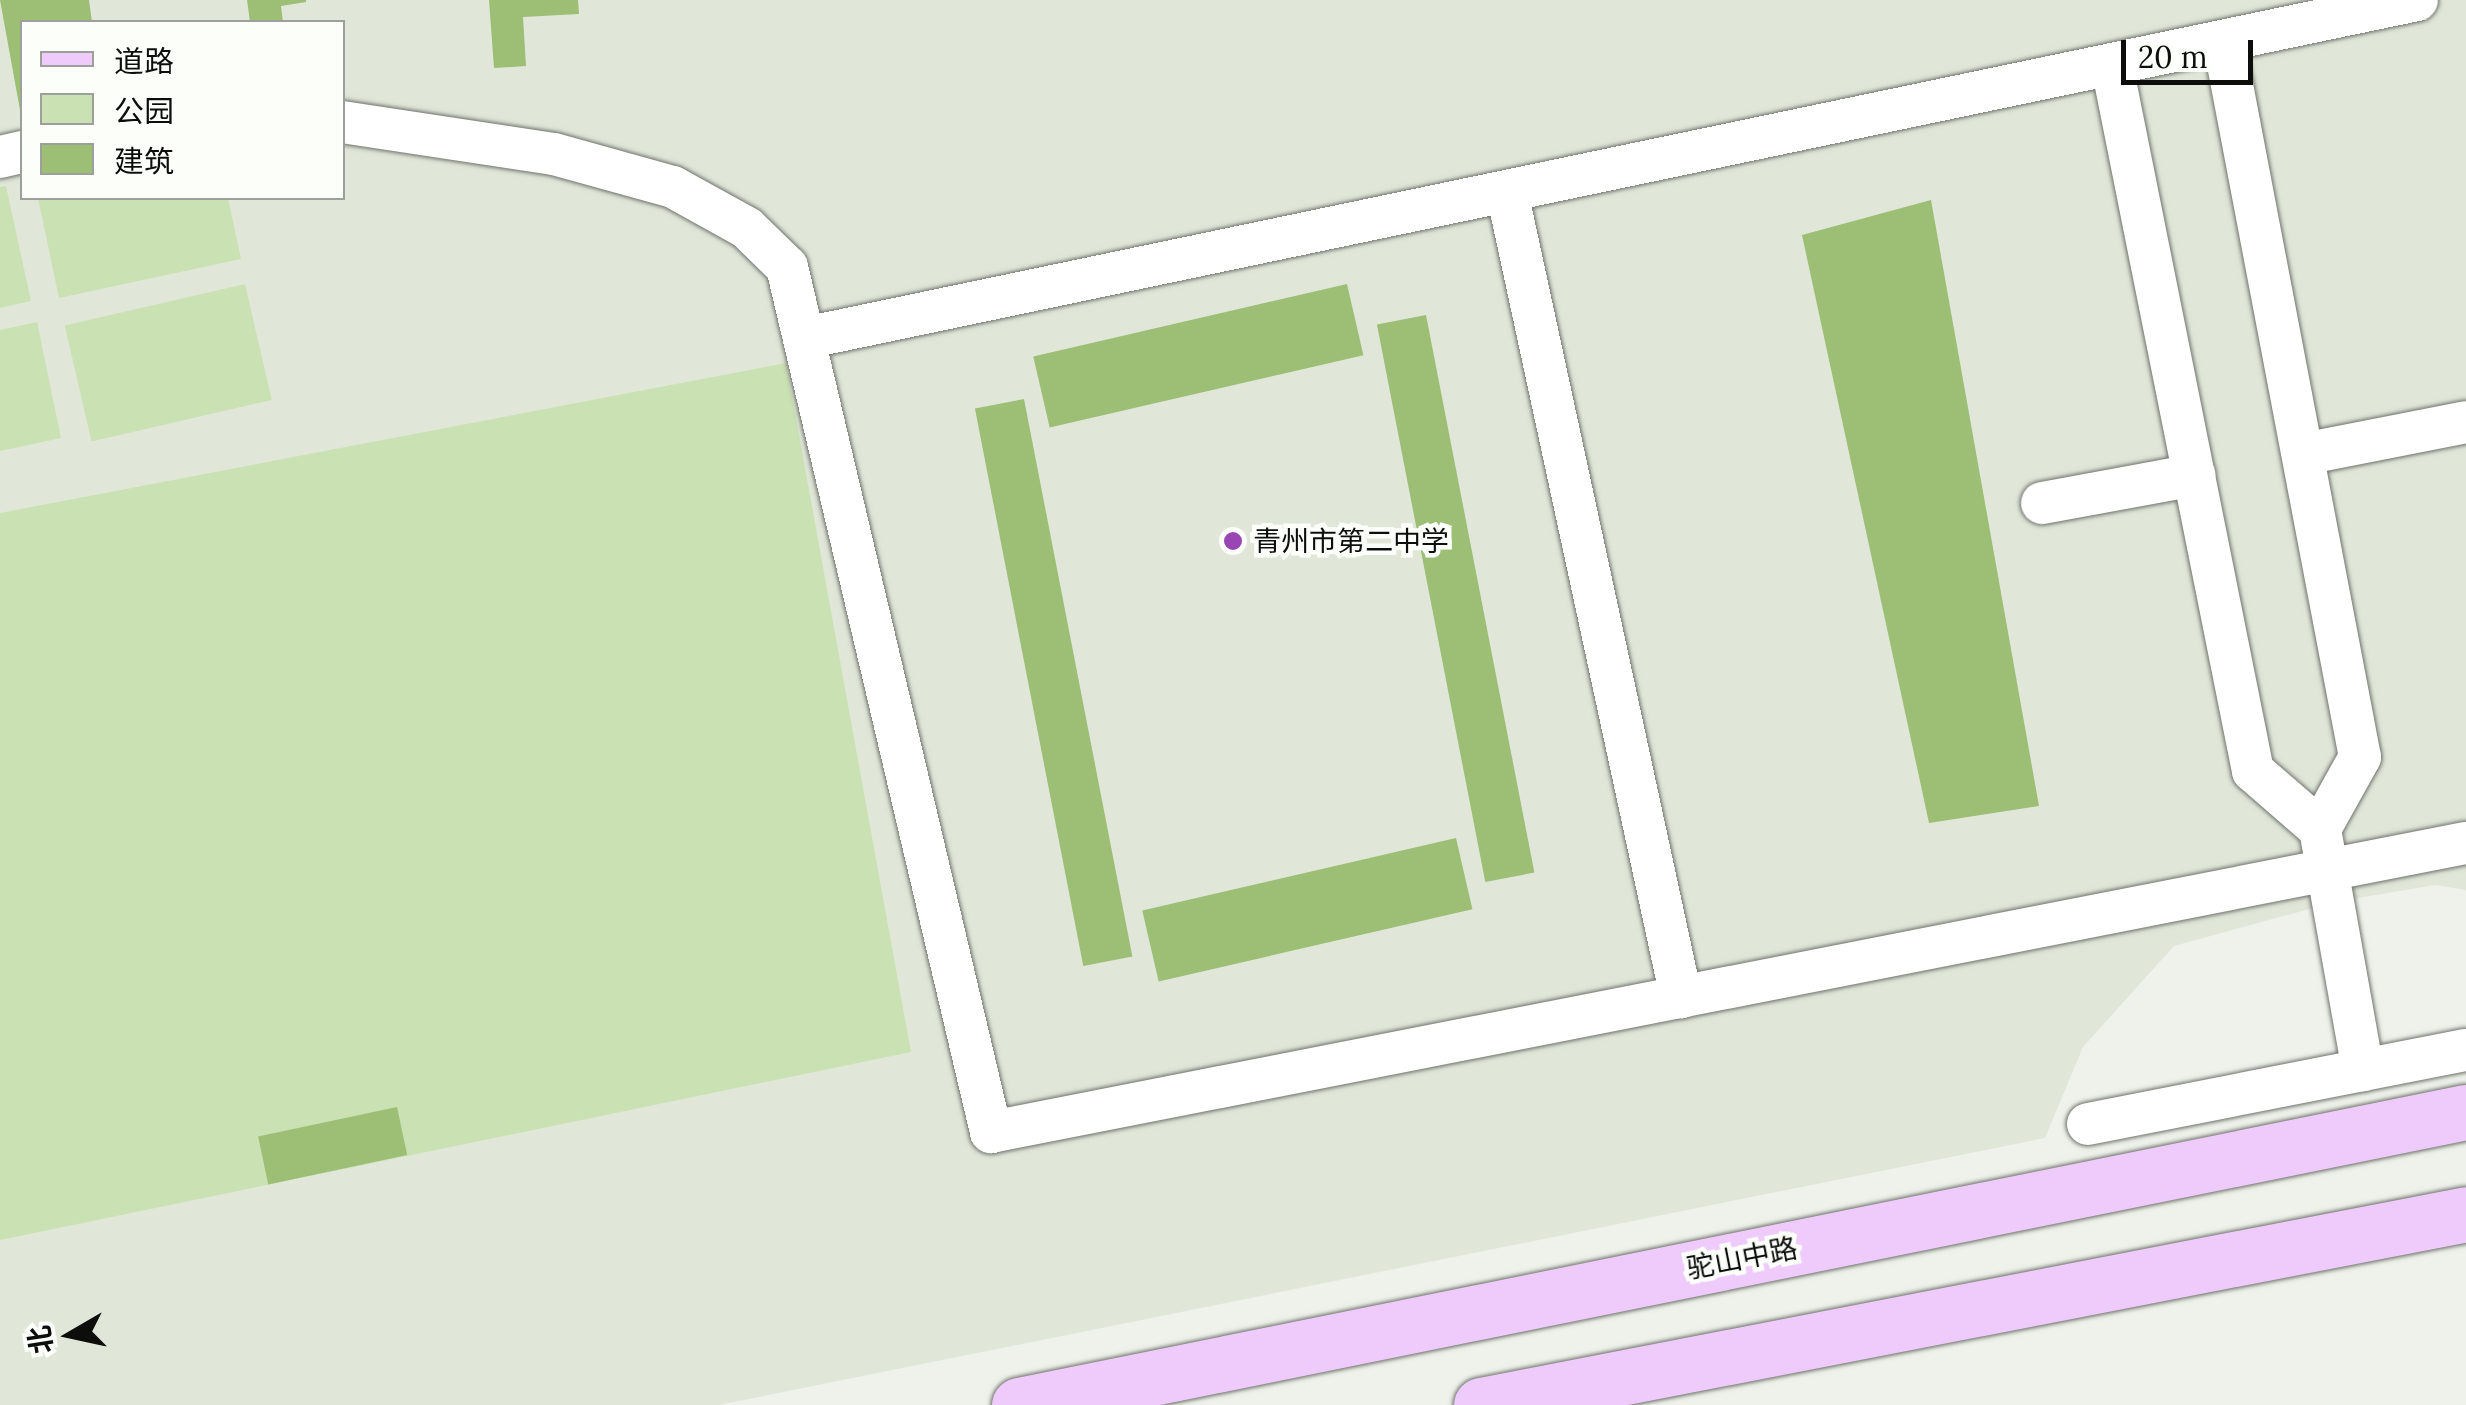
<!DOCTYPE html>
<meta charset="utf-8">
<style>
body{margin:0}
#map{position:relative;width:2466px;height:1405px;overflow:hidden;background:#eef2eb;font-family:Lora,"Noto Sans SC",serif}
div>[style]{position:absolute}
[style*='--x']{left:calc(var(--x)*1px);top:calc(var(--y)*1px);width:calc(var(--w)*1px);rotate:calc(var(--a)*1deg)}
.built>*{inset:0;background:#e0e7d9}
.green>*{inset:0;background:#cae1b3;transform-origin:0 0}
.building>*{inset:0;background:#9cbe75;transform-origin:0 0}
.roads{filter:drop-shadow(0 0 2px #70736c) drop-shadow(0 0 2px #70736c)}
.minor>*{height:42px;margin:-21px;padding:0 21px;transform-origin:21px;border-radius:21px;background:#fff}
.major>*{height:55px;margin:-27.5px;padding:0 27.5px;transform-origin:27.5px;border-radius:27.5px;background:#eecbfa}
.dots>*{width:28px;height:28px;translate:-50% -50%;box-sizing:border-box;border:5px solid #fcfff9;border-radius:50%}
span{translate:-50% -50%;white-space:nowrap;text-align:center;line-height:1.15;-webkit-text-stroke:9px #fcfff9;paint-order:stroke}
.poi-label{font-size:28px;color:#0d0e0c}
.left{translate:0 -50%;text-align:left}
.street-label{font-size:28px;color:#0d0e0c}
.legend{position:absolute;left:20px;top:20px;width:325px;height:180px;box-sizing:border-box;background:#fcfff9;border:2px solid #9c9f9a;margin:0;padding:12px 18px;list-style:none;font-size:30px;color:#0d0e0c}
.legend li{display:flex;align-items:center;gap:20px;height:50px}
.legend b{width:50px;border:2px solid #9c9f9a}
.north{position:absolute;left:20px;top:1285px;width:100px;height:100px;-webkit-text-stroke:8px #fcfff9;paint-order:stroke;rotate:261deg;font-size:28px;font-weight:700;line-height:40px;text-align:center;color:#0d0e0c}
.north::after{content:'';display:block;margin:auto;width:35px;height:45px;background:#0d0e0c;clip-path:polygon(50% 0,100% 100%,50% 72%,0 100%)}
.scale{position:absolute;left:2121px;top:40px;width:132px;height:45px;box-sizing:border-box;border:5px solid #0d0e0c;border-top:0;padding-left:12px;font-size:30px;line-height:35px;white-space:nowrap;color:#0d0e0c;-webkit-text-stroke:8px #fcfff9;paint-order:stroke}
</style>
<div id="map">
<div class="built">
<div style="clip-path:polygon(evenodd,0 0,2466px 0,2466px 890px,2435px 885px,2335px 902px,2174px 946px,2083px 1047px,2045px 1138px,719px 1405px,0 1405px,0 0,22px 22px,342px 22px,342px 198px,22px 198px,22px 22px)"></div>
</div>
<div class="green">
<div style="clip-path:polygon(6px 186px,31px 301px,0 308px,0 187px)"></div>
<div style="clip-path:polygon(38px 198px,228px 198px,241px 259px,59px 298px)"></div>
<div style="left:245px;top:284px;width:119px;height:185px;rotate:77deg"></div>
<div style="clip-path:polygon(37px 322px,61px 438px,0 451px,0 330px)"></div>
<div style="clip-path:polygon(786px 363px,911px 1052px,0 1240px,0 513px)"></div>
</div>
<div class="building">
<div style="clip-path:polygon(0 0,89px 0,92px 22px,22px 22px,22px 121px)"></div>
<div style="clip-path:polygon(247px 0,306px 0,306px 2px,281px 6px,283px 22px,250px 22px)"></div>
<div style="clip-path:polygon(489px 0,578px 0,579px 14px,523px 17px,526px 66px,494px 68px)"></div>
<div style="clip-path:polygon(1931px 200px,2039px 806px,1929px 823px,1802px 235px)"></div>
<div style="left:1347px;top:284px;width:73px;height:322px;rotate:77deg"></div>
<div style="left:1426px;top:315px;width:568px;height:50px;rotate:79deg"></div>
<div style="left:1024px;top:399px;width:568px;height:50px;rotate:79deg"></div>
<div style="left:1456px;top:838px;width:73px;height:322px;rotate:77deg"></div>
<div style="left:397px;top:1107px;width:49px;height:142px;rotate:78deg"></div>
</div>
<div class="roads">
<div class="minor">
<div style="--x:2224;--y:43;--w:727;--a:79.22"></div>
<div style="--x:2360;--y:757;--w:82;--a:119.1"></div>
<div style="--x:2112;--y:66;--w:719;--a:78.69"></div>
<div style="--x:2253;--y:771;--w:89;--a:40.9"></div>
<div style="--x:2320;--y:829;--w:245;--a:79.9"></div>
<div style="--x:342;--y:122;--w:214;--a:8.6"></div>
<div style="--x:554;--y:154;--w:123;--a:15.5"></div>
<div style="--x:673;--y:187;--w:85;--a:29"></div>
<div style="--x:747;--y:228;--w:56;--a:44.3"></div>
<div style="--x:787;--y:267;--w:889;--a:76.73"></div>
<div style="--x:991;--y:1132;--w:1503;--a:-11.09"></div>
<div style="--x:0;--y:157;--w:23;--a:-13"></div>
<div style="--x:1507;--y:192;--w:824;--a:77.8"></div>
<div style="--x:805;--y:338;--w:1647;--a:-11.84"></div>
<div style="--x:2303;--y:454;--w:166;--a:-11.1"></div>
<div style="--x:2042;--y:503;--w:155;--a:-10.4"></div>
<div style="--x:2088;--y:1124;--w:385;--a:-11.1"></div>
</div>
<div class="major">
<div style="--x:1019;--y:1405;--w:1476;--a:-11.45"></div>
<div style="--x:1481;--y:1405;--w:1003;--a:-10.97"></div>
</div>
</div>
<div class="dots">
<div style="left:1233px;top:541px;background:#9945b3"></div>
</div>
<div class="poi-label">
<span class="left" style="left:1253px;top:541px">青州市第二中学</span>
</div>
<div class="street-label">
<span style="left:1742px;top:1258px;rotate:-11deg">驼山中路</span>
</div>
<ul class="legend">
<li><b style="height:12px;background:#eecbfa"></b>道路</li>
<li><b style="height:28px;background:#cae1b3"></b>公园</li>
<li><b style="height:28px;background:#9cbe75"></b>建筑</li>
</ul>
<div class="north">北</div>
<div class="scale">20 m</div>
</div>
